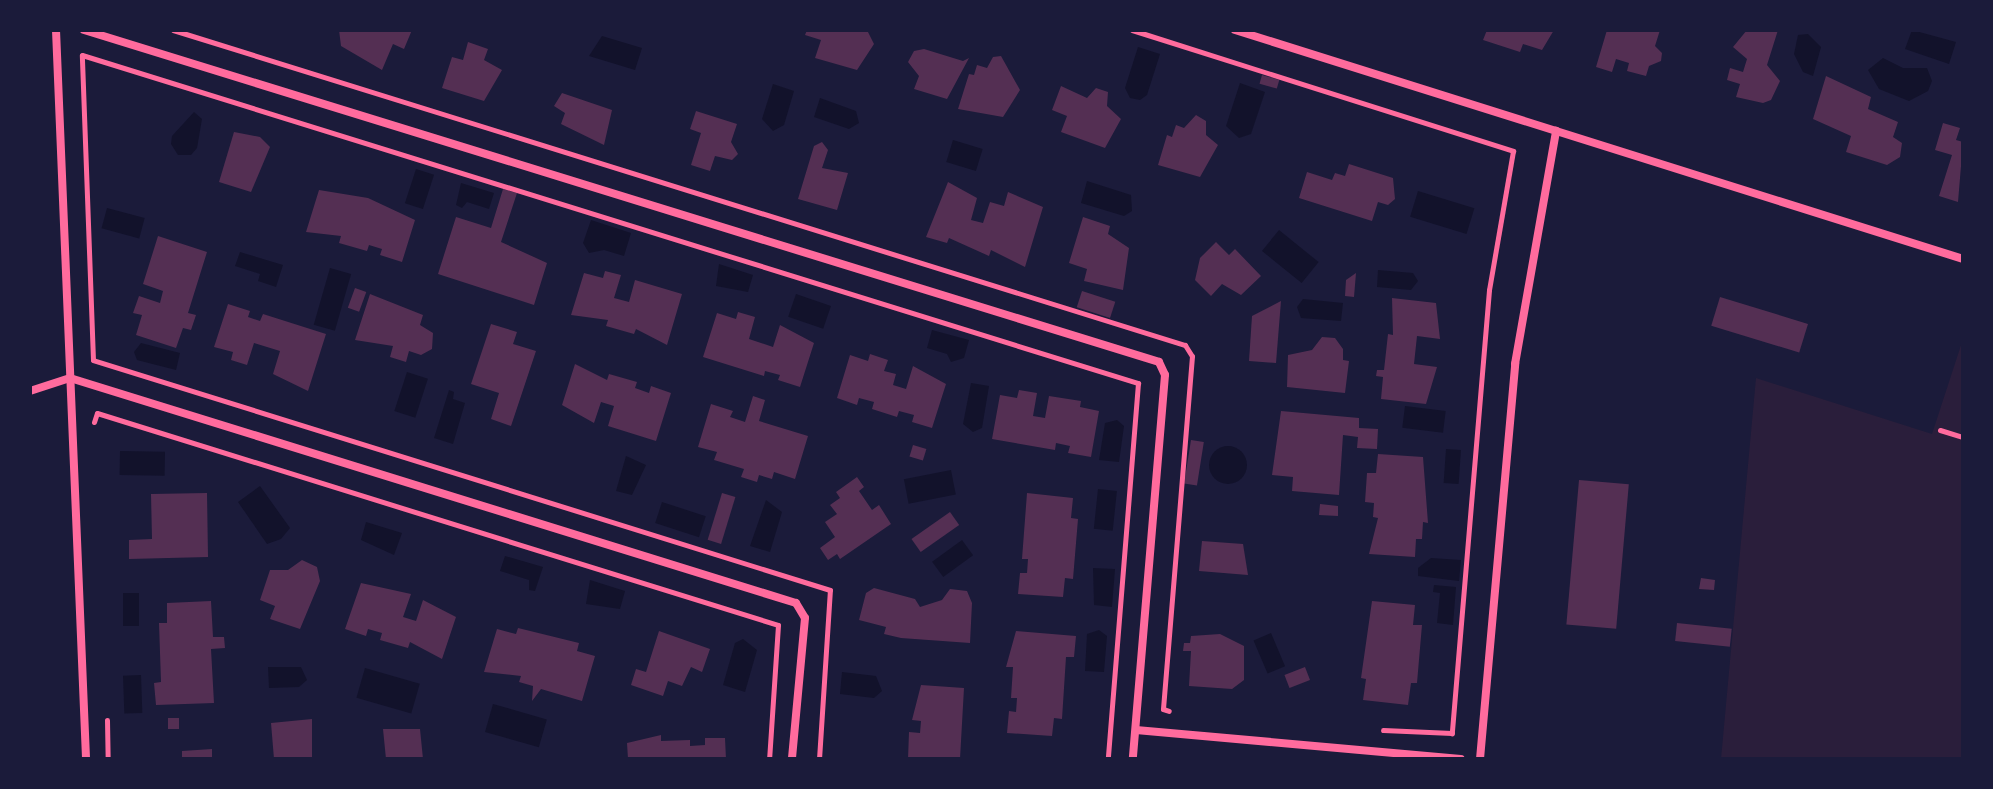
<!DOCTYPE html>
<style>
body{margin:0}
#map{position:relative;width:1993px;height:789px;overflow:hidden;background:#1b1b3a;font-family:Mulish,sans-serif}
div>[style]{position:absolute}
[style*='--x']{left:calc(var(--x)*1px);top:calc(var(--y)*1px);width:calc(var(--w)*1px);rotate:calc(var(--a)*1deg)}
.green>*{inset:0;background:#2a1e3b}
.water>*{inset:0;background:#12122b;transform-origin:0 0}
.round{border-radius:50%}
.building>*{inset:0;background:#542f53;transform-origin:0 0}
.path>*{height:5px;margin:-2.5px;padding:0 2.5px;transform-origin:2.5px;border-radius:2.5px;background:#ff6b9d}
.minor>*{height:8px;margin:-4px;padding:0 4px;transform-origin:4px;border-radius:4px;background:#ff6b9d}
span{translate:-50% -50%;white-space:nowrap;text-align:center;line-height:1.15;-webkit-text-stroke:6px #1b1b3a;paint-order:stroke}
.frame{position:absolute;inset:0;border:32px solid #1b1b3a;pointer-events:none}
</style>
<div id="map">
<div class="green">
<div style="clip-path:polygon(1963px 339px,1963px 759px,1721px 759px,1756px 378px,1932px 434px)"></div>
</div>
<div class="water">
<div style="clip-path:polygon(1912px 30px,1956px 42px,1949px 64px,1905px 49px)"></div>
<div style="clip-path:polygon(1808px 34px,1821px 47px,1813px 76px,1803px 72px,1794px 54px,1798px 35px)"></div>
<div style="clip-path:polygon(602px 36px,642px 48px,635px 70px,589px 56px)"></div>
<div style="clip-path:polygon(1138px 47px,1160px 54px,1147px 95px,1140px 100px,1130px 98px,1125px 88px)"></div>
<div style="clip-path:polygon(1883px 58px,1903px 68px,1927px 68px,1932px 81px,1928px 91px,1909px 101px,1879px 89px,1868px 70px)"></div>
<div style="clip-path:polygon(1240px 83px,1265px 92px,1251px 134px,1239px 138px,1226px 126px)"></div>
<div style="clip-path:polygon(773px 84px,794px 91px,784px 125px,773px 131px,762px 119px)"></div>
<div style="clip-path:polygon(820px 98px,856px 111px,859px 123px,849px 129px,814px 117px)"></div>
<div style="clip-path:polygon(194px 112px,202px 119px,197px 148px,191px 155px,178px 155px,171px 144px,172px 136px)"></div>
<div style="left:953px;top:140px;width:31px;height:23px;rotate:17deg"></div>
<div style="left:416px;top:169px;width:19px;height:36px;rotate:18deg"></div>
<div style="clip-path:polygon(1087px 181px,1131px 195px,1132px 211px,1124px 216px,1081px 203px)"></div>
<div style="clip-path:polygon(461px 183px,494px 193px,489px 209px,467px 202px,462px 208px,456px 205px)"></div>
<div style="left:1418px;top:191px;width:59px;height:27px;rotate:17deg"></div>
<div style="left:107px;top:208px;width:39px;height:21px;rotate:15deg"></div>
<div style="clip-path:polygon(591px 220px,631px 233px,624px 256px,604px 250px,589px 253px,583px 243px)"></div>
<div style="left:1279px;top:230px;width:51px;height:27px;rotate:39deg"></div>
<div style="clip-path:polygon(240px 252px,283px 265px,276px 287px,258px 281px,260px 274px,235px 266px)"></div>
<div style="clip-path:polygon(719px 264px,753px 275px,748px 292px,716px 286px)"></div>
<div style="left:330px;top:268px;width:22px;height:59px;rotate:16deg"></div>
<div style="clip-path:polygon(1378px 270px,1413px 273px,1418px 281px,1411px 290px,1377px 287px)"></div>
<div style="left:796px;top:294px;width:37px;height:24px;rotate:19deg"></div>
<div style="clip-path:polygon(1303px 299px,1343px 303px,1341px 321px,1301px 318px,1297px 307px)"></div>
<div style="clip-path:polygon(932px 330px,969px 340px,964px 358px,951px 362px,947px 354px,927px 348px)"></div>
<div style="clip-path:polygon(141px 343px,180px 353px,176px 370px,137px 360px,134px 352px)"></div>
<div style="left:407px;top:372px;width:22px;height:41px;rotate:18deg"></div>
<div style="clip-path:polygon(971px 383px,989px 386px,982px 428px,973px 432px,963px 424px)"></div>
<div style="clip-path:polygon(449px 390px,454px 392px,453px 399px,465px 403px,453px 444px,434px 438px)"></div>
<div style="left:1405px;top:406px;width:41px;height:22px;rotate:7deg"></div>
<div style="clip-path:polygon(1117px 420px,1124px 426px,1119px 462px,1099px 460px,1105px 423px)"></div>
<div class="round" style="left:1209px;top:446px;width:38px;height:38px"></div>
<div style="left:1446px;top:449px;width:15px;height:34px;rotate:4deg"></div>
<div style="left:120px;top:451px;width:45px;height:24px;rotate:1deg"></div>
<div style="clip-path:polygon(626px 456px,646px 465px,632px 495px,616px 491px)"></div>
<div style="left:951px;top:470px;width:25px;height:48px;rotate:79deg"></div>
<div style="clip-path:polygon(260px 486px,290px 528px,281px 539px,267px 544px,238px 502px)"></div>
<div style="left:1098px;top:489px;width:19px;height:40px;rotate:6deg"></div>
<div style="clip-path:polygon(766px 500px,782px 512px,770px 552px,750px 546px)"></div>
<div style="left:662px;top:502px;width:46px;height:22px;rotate:18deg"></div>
<div style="clip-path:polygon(366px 522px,402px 533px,394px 555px,361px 540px)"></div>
<div style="left:962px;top:540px;width:19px;height:37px;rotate:54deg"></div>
<div style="clip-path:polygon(505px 556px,543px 567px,535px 591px,529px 590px,529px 580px,500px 571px)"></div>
<div style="clip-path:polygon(1431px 558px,1461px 560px,1459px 581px,1418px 576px,1418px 568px)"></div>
<div style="clip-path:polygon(1093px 568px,1115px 569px,1112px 607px,1094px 605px)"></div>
<div style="clip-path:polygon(590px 580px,625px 591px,620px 609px,586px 604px)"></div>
<div style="clip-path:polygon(1434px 585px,1456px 587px,1453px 625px,1437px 623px,1440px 593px,1433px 592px)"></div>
<div style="left:123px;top:593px;width:16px;height:33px"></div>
<div style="clip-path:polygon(1099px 630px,1107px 636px,1104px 672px,1085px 671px,1087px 634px)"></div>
<div style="left:1271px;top:633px;width:36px;height:19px;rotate:67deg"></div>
<div style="clip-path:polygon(743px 639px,757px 650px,745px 692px,723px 685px,735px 643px)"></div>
<div style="clip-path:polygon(268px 667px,301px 667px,307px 680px,299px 687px,269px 688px)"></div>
<div style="left:365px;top:668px;width:57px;height:31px;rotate:16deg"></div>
<div style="clip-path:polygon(842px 672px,876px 676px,882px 691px,874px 698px,840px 694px)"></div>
<div style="left:141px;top:675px;width:38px;height:18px;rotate:88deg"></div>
<div style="left:493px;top:704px;width:56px;height:29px;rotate:16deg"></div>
</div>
<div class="building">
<div style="clip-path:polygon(339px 30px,412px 30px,404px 49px,393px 44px,382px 70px,341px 46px)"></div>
<div style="clip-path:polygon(807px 30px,867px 30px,874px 44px,857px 70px,815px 58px,821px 40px,805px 35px)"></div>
<div style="clip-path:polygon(1487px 30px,1554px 30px,1542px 50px,1523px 44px,1520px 52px,1483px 40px)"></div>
<div style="clip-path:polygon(1607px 30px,1660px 30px,1655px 46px,1662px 53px,1661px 61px,1649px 66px,1646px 76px,1627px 71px,1629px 63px,1616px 59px,1612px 72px,1596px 67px)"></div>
<div style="clip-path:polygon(1747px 30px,1778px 30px,1767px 65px,1780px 81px,1771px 100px,1763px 103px,1736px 97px,1740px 84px,1727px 80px,1730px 68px,1743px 72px,1747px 59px,1733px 47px)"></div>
<div style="clip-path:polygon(468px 42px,488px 49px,484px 60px,502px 70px,484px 101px,442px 88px,452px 57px,463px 60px)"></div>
<div style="clip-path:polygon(924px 49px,963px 61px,969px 58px,947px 99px,914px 89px,919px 76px,908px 62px,914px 51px)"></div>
<div style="clip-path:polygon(1001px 56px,1020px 90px,1003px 117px,958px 109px,969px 74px,974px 75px,977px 65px,987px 68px,993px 57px)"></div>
<div style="left:1262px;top:75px;width:18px;height:9px;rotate:16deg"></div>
<div style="clip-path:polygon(1826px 76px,1871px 97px,1868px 109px,1898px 122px,1893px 137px,1902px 143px,1900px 157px,1887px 165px,1846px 152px,1851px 136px,1813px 119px)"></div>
<div style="clip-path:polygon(1061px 86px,1087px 98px,1096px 88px,1108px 92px,1107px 106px,1121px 119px,1105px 148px,1061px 132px,1067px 116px,1052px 110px)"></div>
<div style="clip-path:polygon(562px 93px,612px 110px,604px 145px,561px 124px,565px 113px,554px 106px)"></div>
<div style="clip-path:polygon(696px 111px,737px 124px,731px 142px,738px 154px,732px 160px,715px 156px,710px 171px,691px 165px,701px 133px,690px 129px)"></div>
<div style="clip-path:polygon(1196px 115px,1206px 121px,1206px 135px,1218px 145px,1200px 177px,1158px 165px,1167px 135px,1172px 137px,1176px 125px,1184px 128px)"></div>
<div style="clip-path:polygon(1943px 123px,1960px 128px,1956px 140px,1963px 142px,1958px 202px,1939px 196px,1952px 155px,1935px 150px)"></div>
<div style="clip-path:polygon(234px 132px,260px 137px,270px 147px,251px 192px,219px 182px)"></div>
<div style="clip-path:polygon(822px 142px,828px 150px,822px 168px,848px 173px,837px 210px,798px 199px,814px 146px)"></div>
<div style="clip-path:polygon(1349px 164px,1393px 178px,1395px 199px,1388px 205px,1378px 202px,1372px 221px,1299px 198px,1307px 172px,1332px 180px,1335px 173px,1345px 176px)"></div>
<div style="clip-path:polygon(948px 182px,977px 198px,971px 220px,983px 223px,990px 202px,1004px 206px,1008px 192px,1043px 207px,1025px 267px,991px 250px,989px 256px,949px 238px,947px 243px,926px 237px)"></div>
<div style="clip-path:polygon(503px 189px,517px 193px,501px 242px,547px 263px,534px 305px,438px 274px,456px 217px,491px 228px)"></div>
<div style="clip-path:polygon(319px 190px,368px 198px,415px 220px,402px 262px,380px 255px,382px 249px,369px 245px,367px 251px,339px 243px,341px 236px,306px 232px)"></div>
<div style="clip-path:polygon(1083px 217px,1110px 226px,1108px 234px,1129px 248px,1123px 290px,1084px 281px,1087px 269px,1069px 263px)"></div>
<div style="clip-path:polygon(158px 236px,207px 252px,188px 313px,196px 315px,191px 330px,183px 328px,176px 348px,136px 335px,142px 315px,133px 313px,139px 296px,160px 303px,163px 291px,143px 284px)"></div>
<div style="clip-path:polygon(1216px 242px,1229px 255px,1235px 249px,1261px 276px,1241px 295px,1222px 284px,1211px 296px,1195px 280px,1200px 258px)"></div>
<div style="clip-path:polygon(605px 271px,621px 275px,614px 298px,629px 302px,635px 280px,682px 294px,667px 345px,636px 329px,634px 334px,606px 326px,608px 320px,571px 315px,584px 273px,603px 278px)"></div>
<div style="clip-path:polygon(1356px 273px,1354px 297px,1345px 296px,1346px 280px)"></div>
<div style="left:355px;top:288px;width:12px;height:21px;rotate:20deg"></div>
<div style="left:1082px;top:291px;width:35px;height:17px;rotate:18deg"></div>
<div style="clip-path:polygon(370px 294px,423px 315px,420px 325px,433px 333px,432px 349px,421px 355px,409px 351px,406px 362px,390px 357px,393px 346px,355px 340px)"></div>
<div style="left:1720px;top:297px;width:92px;height:30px;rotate:17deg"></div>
<div style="clip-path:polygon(1392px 298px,1436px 303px,1440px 339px,1417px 336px,1414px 364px,1437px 367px,1426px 404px,1381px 399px,1383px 377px,1376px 376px,1377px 370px,1384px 370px,1388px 334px,1393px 335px)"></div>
<div style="clip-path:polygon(1281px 301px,1276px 363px,1249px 361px,1252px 316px)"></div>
<div style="clip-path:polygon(228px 304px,250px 311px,248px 317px,260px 321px,263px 314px,326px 334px,308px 391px,273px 374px,280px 351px,254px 343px,247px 365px,231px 360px,233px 352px,214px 347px)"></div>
<div style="clip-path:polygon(738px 312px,755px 317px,749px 339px,773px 347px,780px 325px,814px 343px,800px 387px,778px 380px,780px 375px,765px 371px,764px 376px,703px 357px,717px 313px,736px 319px)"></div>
<div style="clip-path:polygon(491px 324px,517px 332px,513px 344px,536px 351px,511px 426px,491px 419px,499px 393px,471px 384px)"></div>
<div style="clip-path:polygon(1322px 337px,1335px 338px,1343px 349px,1343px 360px,1349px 361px,1345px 393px,1287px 387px,1288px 355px,1312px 350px)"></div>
<div style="clip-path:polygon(870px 354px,888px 360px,884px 371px,896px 374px,893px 385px,906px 389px,913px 366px,946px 384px,932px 428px,912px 422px,914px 415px,899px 411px,897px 417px,872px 409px,874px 402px,859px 398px,857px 405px,837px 398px,850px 355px,868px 361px)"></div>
<div style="clip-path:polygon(575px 364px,607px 380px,609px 374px,637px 382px,635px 388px,649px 393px,651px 386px,671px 393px,656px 441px,608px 426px,614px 406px,601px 402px,594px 423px,562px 405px)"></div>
<div style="clip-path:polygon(1019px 390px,1037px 393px,1033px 416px,1045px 418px,1049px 396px,1081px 401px,1080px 407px,1099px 411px,1091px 457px,1068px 453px,1070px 446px,1056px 443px,1055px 450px,992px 439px,1000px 395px,1017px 398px)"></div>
<div style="clip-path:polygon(753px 396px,765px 400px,759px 421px,808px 436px,795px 479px,774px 472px,772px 479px,759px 475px,757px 482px,741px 477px,744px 469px,714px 460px,717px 452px,698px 447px,711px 404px,733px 411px,730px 417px,745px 422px)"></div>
<div style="clip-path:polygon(1281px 411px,1359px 418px,1359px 428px,1378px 429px,1377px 449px,1357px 448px,1358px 437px,1343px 435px,1339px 495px,1292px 491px,1293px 477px,1272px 475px)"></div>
<div style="left:1191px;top:440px;width:13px;height:44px;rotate:9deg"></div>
<div style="left:913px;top:445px;width:14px;height:12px;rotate:17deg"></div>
<div style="clip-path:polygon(1378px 454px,1423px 457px,1428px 523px,1423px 522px,1422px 539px,1416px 539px,1415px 557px,1369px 554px,1378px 518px,1373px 517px,1374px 503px,1365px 502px,1367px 473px,1376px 473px)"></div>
<div style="clip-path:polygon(857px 477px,864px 487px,859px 491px,872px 510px,879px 505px,891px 524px,840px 559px,837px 554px,828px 560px,820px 548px,835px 537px,825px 522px,837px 514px,830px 505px,840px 498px,836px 492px)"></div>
<div style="left:1579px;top:480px;width:50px;height:145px;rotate:5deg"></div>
<div style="clip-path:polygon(207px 493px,208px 557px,129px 559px,129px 540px,152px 539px,151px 494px)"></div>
<div style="left:722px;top:493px;width:14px;height:49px;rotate:17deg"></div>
<div style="clip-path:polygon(1027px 493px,1073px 498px,1071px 518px,1078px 519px,1073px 579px,1065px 578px,1063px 597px,1018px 594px,1020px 573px,1027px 573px,1028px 559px,1022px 559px)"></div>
<div style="clip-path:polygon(1320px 504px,1338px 506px,1338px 516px,1319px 515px)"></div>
<div style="left:950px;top:512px;width:16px;height:47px;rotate:55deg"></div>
<div style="clip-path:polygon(1202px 541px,1243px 544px,1248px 575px,1199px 571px)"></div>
<div style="clip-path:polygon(302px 560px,317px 567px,320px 581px,300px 629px,270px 619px,275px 606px,260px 600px,270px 570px,288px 570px)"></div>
<div style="clip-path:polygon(1701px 578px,1715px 580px,1714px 590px,1699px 589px)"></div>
<div style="clip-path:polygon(361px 583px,411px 594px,403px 617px,416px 621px,423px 600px,456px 617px,442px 659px,410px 642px,408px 648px,380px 640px,382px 633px,368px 629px,366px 636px,345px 629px)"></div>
<div style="clip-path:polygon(874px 588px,915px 599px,920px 607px,942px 600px,950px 589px,967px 591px,972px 603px,970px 643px,901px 638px,884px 634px,886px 627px,859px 620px,866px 593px)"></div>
<div style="clip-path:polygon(211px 601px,213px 637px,224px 637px,225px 648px,211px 649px,214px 703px,156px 705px,154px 683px,161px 682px,159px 623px,167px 623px,167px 603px)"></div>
<div style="clip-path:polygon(1372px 601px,1415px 605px,1413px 625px,1422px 625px,1417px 683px,1411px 683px,1408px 705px,1363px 700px,1366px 679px,1361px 678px)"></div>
<div style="left:1677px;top:623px;width:55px;height:18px;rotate:6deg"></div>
<div style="clip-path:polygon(518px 628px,579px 643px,577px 651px,595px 656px,582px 701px,541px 689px,532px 701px,533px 686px,519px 682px,521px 676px,484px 672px,497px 629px,516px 634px)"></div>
<div style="clip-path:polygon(659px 631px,710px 649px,702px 672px,691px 667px,682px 686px,668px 681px,663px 696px,631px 685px,636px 669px,646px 672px)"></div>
<div style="clip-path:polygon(1016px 631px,1076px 636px,1074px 657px,1066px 657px,1062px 719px,1054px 718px,1052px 736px,1007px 733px,1009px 711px,1016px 712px,1017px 698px,1011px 698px,1013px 667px,1006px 667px)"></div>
<div style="clip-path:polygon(1220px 634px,1244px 646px,1244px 680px,1232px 689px,1189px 686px,1191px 651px,1183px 651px,1184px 643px,1190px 643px,1191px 636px)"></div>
<div style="left:1305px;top:667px;width:14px;height:22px;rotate:69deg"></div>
<div style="clip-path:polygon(921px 685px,964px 688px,960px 759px,908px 759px,909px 732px,920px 733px,921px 721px,912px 720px)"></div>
<div style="left:168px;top:718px;width:11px;height:11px"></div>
<div style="clip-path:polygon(312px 719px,312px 759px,274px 759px,271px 723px)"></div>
<div style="clip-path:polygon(383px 729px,420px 729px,423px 759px,386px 759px)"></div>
<div style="clip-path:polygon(661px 735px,661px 741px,690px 740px,690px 746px,705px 745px,705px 738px,725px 738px,726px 759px,628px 759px,627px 743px)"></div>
<div style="clip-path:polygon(212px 749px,212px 759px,182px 759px,182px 751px)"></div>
</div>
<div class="path">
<div style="--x:173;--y:30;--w:1060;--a:17.29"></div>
<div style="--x:1185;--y:345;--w:13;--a:58"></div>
<div style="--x:1192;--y:356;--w:354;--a:94.7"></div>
<div style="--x:1163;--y:709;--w:6;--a:18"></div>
<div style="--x:1132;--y:30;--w:400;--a:17.6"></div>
<div style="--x:1513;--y:151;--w:141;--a:99.8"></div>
<div style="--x:1489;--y:290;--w:445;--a:94.8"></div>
<div style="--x:1452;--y:733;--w:69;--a:-177.5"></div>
<div style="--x:94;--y:422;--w:9;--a:-72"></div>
<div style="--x:97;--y:413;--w:713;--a:17.29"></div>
<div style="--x:778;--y:625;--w:134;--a:93.8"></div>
<div style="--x:1940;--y:430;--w:24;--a:17"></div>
<div style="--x:107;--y:720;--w:39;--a:89"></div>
<div style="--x:819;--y:759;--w:169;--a:-86.3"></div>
<div style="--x:830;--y:590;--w:772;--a:-162.67"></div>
<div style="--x:93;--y:360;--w:305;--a:-92.1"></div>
<div style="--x:82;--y:55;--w:1106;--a:17.26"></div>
<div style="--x:1138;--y:383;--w:377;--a:94.6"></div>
<div style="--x:1159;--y:759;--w:27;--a:0"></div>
</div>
<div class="minor">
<div style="--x:56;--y:30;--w:730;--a:87.64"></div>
<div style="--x:84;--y:30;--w:1125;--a:17.16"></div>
<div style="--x:1159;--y:362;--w:14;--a:65"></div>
<div style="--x:1165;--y:375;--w:385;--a:94.8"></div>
<div style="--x:1235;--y:30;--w:763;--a:17.46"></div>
<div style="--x:30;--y:391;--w:42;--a:-18"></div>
<div style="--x:70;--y:378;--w:760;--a:17.22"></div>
<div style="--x:796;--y:603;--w:17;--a:59"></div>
<div style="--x:805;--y:618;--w:142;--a:95.3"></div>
<div style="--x:1136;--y:730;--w:326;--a:5.1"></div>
<div style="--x:1480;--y:759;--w:397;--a:-84.9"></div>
<div style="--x:1515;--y:364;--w:237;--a:-80"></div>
</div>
<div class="frame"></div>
</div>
